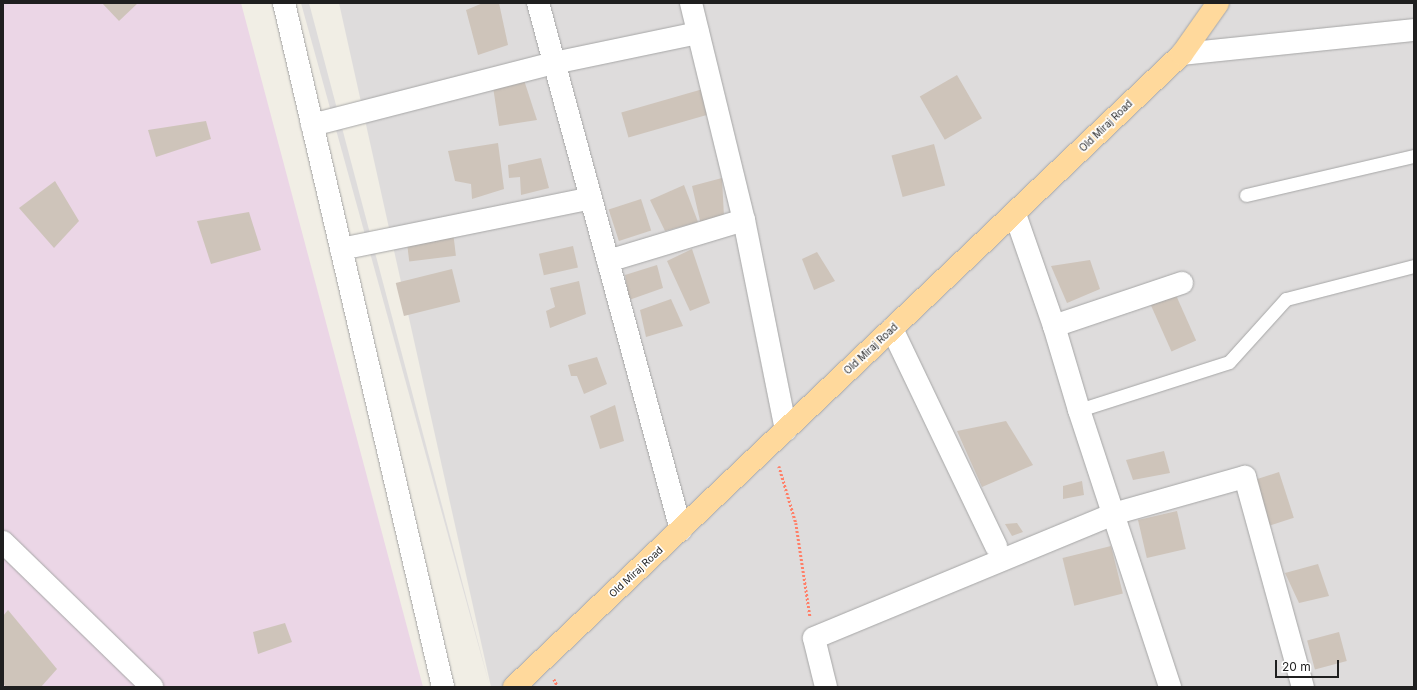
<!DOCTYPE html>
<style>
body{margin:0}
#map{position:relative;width:1417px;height:690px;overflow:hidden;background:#f1eee5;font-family:Inter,sans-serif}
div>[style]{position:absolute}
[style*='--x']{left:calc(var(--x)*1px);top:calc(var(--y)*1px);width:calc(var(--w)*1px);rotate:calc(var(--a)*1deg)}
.residential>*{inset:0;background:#dedcdc}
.industrial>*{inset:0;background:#ebd6e6}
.building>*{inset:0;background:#cec4ba;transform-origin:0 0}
.path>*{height:2.5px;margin-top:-1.25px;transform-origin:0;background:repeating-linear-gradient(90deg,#ff7f68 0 2px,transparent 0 4px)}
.roads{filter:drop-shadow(0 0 1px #a6a6a6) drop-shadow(0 0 1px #a6a6a6)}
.service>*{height:13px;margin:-6.5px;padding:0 6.5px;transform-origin:6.5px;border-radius:6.5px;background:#fff}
.minor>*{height:22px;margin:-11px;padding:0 11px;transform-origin:11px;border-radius:11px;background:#fff}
.tertiary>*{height:22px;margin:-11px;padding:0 11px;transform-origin:11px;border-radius:11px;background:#fff}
.primary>*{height:22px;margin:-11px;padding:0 11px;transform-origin:11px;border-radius:11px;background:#ffd99c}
span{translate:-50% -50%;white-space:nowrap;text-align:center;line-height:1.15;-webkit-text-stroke:3.5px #fff;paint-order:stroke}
.street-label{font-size:10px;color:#1f1f1f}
.frame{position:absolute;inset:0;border:4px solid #1f1f1f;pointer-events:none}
.scale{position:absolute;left:1275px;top:660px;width:64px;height:18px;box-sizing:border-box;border:2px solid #1f1f1f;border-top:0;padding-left:5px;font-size:12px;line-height:14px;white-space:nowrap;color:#1f1f1f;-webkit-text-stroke:3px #fff;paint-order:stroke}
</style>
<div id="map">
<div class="residential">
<div style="clip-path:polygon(301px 3px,309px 3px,490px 687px)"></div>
<div style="clip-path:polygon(339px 3px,1414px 3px,1414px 687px,491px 687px)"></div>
</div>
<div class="industrial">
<div style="clip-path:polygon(3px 3px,241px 3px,423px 687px,3px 687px)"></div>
</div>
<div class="building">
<div style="clip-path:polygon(102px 3px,138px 3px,119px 21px)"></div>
<div style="clip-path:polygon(483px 3px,499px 3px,508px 45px,478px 55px,466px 10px)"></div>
<div style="left:957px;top:75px;width:50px;height:43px;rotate:60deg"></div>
<div style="clip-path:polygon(523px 77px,537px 120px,499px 126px,493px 87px)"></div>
<div style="left:703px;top:89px;width:26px;height:85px;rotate:74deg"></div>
<div style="clip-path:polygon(206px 121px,211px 139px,156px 157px,148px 130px)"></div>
<div style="clip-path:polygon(498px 143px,504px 189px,472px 199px,471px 184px,455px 181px,448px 151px)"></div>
<div style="left:934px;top:144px;width:43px;height:44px;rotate:75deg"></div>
<div style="clip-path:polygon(541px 158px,549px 188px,521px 195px,520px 177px,509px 178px,508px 165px)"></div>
<div style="clip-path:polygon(722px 178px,724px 217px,701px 225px,692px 186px)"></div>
<div style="clip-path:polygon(55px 181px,79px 221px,54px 248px,19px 208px)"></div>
<div style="clip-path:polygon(684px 185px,698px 222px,665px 231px,650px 200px)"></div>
<div style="left:641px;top:199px;width:33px;height:34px;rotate:72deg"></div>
<div style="clip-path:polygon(249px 212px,261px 250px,211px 264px,197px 221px)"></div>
<div style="left:453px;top:232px;width:24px;height:47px;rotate:83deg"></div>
<div style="left:573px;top:246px;width:22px;height:35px;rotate:77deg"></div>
<div style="clip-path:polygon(692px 249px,710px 303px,690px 311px,667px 261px)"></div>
<div style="clip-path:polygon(817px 252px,835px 281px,814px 290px,802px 259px)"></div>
<div style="clip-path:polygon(1090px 260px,1100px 289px,1067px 303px,1051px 266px)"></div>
<div style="clip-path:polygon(657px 265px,663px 288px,629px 300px,625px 275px)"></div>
<div style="left:452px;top:269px;width:34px;height:58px;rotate:76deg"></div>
<div style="clip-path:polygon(579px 281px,586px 314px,550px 328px,546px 311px,555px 307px,550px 288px)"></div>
<div style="left:1175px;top:293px;width:52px;height:27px;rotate:66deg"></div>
<div style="clip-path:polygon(671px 299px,683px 326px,646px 337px,640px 310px)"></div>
<div style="clip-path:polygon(597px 357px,607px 384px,584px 394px,577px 376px,571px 376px,568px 365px)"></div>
<div style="clip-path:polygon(615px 405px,624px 441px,600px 449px,590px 416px)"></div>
<div style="clip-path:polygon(1006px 421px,1033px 465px,982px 487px,957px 431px)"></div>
<div style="clip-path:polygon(1164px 451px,1170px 473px,1133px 480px,1126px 460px)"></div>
<div style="left:1279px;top:472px;width:48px;height:26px;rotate:72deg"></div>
<div style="clip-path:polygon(1082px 481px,1084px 495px,1063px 499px,1063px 486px)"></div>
<div style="left:1177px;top:511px;width:39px;height:40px;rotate:77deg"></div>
<div style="clip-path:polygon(1017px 523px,1023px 532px,1012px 536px,1005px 524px)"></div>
<div style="left:1111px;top:546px;width:49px;height:50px;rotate:76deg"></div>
<div style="clip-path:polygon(1318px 564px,1329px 596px,1299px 603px,1285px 573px)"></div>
<div style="clip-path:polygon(8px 610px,57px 669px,41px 687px,6px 687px,3px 683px,3px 616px)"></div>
<div style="clip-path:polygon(285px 623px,292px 642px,258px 654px,253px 632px)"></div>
<div style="left:1339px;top:632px;width:30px;height:33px;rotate:75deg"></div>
</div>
<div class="path">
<div style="--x:779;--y:466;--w:59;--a:73.4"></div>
<div style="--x:796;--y:523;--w:94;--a:81.4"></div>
<div style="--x:554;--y:679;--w:9;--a:63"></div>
</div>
<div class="roads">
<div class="service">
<div style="--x:1246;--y:195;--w:172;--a:-13.1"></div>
<div style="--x:1079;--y:410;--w:157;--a:-17.7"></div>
<div style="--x:1229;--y:362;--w:85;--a:-47.9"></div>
<div style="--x:1286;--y:299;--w:132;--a:-14.5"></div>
</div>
<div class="minor">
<div style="--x:538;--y:3;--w:546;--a:74.82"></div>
<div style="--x:691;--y:3;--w:223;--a:76.3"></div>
<div style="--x:744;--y:220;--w:214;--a:78.7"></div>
<div style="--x:1182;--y:54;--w:233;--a:-5.9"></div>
<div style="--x:312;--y:125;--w:250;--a:-14.4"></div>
<div style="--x:554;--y:63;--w:147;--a:-11.8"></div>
<div style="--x:1015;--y:214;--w:119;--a:70.8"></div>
<div style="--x:1054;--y:326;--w:88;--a:73.4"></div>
<div style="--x:1079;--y:410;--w:292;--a:71.8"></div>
<div style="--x:341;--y:249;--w:255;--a:-11.5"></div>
<div style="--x:608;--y:261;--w:142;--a:-16.8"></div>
<div style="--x:1054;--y:326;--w:135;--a:-18.6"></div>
<div style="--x:892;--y:329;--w:241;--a:64.4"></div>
<div style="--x:3;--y:542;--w:208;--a:44.2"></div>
<div style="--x:826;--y:687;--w:50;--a:-103.8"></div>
<div style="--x:814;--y:638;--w:324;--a:-22.5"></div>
<div style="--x:1113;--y:514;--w:137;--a:-15.7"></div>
<div style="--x:1245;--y:477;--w:218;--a:74.6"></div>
</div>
<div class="tertiary">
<div style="--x:284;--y:3;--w:702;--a:76.91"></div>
</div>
<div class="primary">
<div style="--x:514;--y:687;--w:920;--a:-43.46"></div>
<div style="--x:1182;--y:54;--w:62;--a:-54.8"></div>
</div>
</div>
<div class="street-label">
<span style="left:1106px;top:126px;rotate:-44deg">Old Miraj Road</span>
<span style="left:871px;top:349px;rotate:-43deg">Old Miraj Road</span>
<span style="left:636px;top:572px;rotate:-43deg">Old Miraj Road</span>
</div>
<div class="frame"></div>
<div class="scale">20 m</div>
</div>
